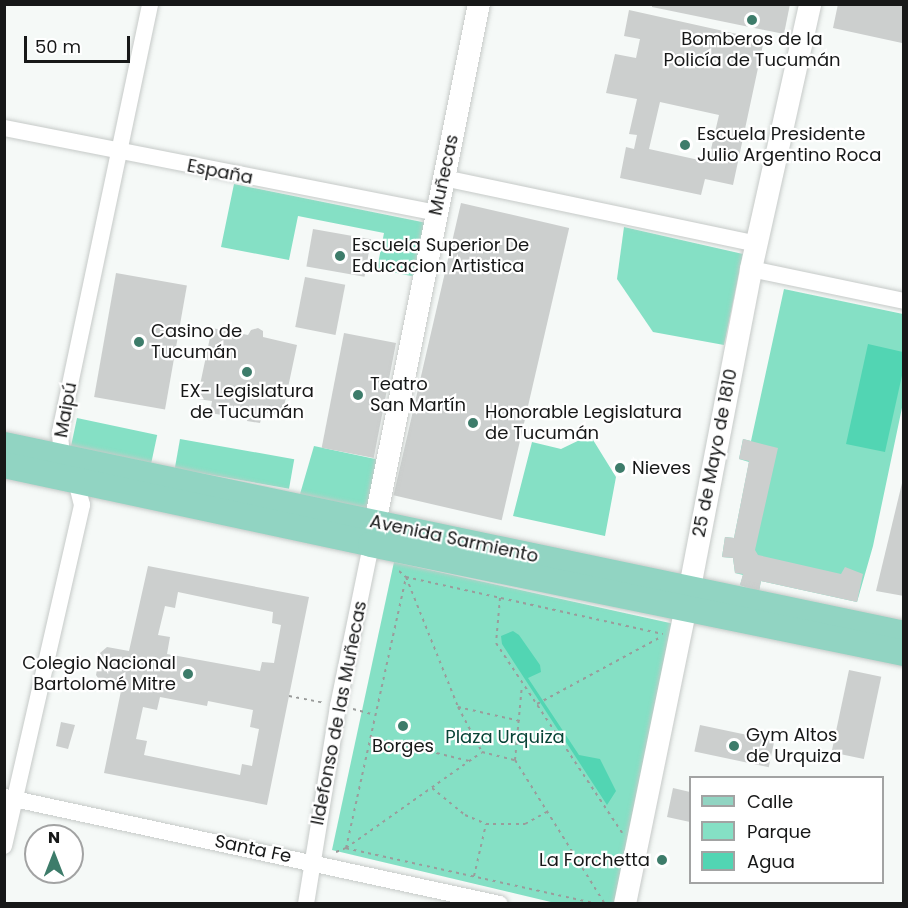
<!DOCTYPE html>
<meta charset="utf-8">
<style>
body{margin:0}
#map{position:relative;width:908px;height:908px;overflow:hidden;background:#f5f9f7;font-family:Poppins,sans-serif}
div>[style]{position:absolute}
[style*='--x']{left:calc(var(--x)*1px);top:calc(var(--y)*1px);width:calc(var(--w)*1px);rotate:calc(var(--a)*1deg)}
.green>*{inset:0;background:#85e0c5;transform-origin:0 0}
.water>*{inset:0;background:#52d5b3}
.building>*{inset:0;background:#cccfce;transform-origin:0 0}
.path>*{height:2px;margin-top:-1px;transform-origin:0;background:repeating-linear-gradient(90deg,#9a9c9b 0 3px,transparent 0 7.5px)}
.roads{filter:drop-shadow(0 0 2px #c6cac8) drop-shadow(0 0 2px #c6cac8)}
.street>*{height:16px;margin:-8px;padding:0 8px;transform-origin:8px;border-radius:8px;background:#fff}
.secondary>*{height:22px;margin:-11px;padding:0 11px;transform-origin:11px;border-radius:11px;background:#fff}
.primary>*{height:26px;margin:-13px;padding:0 13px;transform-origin:13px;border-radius:13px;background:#91d4c2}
.dots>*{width:16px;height:16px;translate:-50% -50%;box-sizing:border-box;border:3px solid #fff;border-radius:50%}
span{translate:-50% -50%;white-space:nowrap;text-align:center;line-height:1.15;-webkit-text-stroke:4.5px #fff;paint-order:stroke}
.poi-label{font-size:18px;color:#171818}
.left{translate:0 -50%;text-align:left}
.right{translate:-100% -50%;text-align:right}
.street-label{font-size:18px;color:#171818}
.park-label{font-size:18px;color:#084336}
.frame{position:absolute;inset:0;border:6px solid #171818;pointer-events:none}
.legend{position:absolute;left:689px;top:776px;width:195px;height:108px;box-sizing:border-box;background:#fff;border:2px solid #a2a3a3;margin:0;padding:8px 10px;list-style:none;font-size:18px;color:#171818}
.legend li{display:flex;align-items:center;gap:12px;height:30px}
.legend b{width:30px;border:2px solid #a2a3a3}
.north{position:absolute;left:24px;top:824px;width:60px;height:60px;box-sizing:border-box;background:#fff;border:2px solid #a2a3a3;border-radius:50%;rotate:0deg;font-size:16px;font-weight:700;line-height:24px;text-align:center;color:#171818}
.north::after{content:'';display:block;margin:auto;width:21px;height:27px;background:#3d7c6a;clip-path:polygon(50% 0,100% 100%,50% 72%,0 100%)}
.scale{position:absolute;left:24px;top:36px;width:106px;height:27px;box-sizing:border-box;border:3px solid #171818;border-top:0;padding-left:8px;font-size:18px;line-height:21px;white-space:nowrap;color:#171818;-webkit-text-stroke:4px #fff;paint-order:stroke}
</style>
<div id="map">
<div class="green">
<div style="clip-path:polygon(234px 184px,427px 223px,416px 277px,377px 269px,384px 233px,298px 216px,289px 260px,221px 247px)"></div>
<div style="clip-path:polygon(624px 227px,743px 254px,724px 345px,653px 332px,617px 279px)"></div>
<div style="clip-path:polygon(784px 289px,903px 314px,903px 403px,873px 546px,857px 602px,761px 581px,759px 591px,740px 585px,743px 575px,735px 573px,733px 558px,722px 557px,725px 537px,734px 538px,749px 462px,739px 459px,743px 439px,751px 441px)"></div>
<div style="left:77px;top:418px;width:82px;height:31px;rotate:12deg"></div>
<div style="clip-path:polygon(590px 435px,616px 477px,605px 536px,513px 516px,532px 442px,561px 449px)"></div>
<div style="left:180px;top:439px;width:116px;height:30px;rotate:10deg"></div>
<div style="clip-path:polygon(314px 446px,380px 460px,375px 523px,298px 501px)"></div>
<div style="clip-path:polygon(394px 562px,679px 625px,617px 903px,555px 903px,332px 850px)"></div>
</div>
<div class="water">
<div style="clip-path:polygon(868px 344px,903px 352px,903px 371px,885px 452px,846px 444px)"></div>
<div style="clip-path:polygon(513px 631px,519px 635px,540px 665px,541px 672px,528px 678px,579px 755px,600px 759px,616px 791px,607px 805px,502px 644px,501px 636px)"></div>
</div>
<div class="building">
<div style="clip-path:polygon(652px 4px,790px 4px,784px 34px,652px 7px)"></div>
<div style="clip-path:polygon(838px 4px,904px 4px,902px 43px,833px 28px)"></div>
<div style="clip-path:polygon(evenodd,629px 10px,764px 40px,733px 185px,705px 179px,701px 195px,620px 178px,626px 147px,634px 149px,637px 135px,629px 134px,637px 99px,606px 93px,615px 54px,636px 58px,640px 39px,624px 36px,629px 10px,660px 102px,719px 115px,708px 162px,649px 149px,660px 102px)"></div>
<div style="left:461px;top:203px;width:111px;height:300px;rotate:13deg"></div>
<div style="left:313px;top:229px;width:59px;height:38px;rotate:10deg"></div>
<div style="left:116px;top:273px;width:72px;height:126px;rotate:10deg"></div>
<div style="left:305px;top:277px;width:41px;height:51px;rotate:11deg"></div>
<div style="clip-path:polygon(212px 328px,248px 335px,251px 330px,258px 328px,263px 331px,263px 337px,297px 345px,282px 416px,263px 412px,260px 423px,247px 421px,249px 409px,225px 405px,222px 415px,210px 413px,212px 401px,197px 399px)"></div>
<div style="left:344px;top:333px;width:53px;height:117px;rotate:11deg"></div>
<div style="clip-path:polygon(743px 439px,778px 448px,755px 550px,758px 555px,841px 574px,845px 567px,863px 574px,857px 602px,761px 581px,759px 591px,740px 585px,743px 574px,735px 573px,733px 558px,722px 557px,725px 537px,734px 538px,749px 461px,739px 459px)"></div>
<div style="clip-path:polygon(903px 479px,904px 479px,904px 596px,876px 591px)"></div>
<div style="clip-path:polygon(evenodd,148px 566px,309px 597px,267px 805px,104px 773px,122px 686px,100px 681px,96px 675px,100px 653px,107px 647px,129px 651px,148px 566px,178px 592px,273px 612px,272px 623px,281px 625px,274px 663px,262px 662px,260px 671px,167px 654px,170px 637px,158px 635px,165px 606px,175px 608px,178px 592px,148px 566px,160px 697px,207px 706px,208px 701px,253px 710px,250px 727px,259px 729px,252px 766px,242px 764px,240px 775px,144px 755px,147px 741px,136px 739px,143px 707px,157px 710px,160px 697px)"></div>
<div style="left:849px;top:670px;width:33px;height:84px;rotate:12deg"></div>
<div style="clip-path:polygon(61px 722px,75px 725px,68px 749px,56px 746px)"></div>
<div style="left:700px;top:725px;width:76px;height:27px;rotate:12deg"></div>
<div style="clip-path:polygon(673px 788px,690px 792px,690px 822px,667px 817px)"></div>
</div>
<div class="path">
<div style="--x:399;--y:571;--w:9;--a:41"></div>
<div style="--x:406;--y:577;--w:140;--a:68.2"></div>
<div style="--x:458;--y:707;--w:51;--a:61.9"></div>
<div style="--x:482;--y:752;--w:34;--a:14"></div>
<div style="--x:515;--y:760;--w:170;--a:58"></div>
<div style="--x:500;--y:598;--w:45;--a:95.1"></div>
<div style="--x:496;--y:643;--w:228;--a:56.4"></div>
<div style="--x:289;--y:696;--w:36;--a:11"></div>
<div style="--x:537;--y:704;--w:141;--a:-28.4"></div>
<div style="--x:458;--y:707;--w:64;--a:12.7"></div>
<div style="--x:353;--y:709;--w:23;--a:15"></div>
<div style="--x:371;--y:737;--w:101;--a:13.8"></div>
<div style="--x:515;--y:760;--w:75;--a:-84.7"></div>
<div style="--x:432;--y:788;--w:43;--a:39.3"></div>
<div style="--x:465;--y:815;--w:23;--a:23"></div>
<div style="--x:486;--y:824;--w:39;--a:0"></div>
<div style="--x:525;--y:824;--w:26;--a:-29"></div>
<div style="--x:336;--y:852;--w:11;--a:-22"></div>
<div style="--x:346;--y:848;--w:166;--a:-35.2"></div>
<div style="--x:474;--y:876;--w:53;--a:-77"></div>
<div style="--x:598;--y:904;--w:258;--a:-167.5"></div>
<div style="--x:346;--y:848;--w:278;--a:-77.5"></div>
<div style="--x:406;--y:577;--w:263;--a:12.5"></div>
</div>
<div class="roads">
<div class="street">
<div style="--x:4;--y:128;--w:440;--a:11.1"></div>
<div style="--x:444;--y:178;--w:319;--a:11.9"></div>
<div style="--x:751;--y:269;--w:156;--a:11.8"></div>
<div style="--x:5;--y:797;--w:506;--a:12.2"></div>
<div style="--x:4;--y:846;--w:350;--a:-77.1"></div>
<div style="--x:82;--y:505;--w:25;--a:-104"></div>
<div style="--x:76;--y:481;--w:28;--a:-120"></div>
<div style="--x:62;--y:457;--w:25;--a:-95"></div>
<div style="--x:60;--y:432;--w:437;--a:-78.1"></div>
<div style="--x:306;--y:904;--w:201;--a:-80.8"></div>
<div style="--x:338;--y:706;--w:175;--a:-78.4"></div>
</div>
<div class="secondary">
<div style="--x:375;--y:523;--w:529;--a:-78.67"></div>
<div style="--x:625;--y:904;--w:302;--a:-78.4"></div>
<div style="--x:686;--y:608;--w:345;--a:-79.1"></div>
<div style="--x:751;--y:269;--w:271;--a:-77.4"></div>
</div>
<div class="primary">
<div style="--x:4;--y:445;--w:920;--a:11.86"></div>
<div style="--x:4;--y:465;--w:375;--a:12.1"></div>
<div style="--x:371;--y:544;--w:544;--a:11.56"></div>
</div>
</div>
<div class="dots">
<div style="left:752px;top:20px;background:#3d7c6a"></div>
<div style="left:685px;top:145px;background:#3d7c6a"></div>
<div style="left:340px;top:256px;background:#3d7c6a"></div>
<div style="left:139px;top:342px;background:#3d7c6a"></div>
<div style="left:247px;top:372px;background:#3d7c6a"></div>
<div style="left:358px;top:395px;background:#3d7c6a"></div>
<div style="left:473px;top:423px;background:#3d7c6a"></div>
<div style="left:620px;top:468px;background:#3d7c6a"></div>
<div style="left:188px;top:674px;background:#3d7c6a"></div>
<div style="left:403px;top:726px;background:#3d7c6a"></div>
<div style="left:734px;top:746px;background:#3d7c6a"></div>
<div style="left:662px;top:860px;background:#3d7c6a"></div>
</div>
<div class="poi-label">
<span style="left:752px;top:50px">Bomberos de la<br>Policía de Tucumán</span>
<span class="left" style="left:697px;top:145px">Escuela Presidente<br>Julio Argentino Roca</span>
<span class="left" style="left:352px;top:256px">Escuela Superior De<br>Educacion Artistica</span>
<span class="left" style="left:151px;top:342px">Casino de<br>Tucumán</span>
<span class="left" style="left:370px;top:395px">Teatro<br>San Martín</span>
<span style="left:247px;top:402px">EX- Legislatura<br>de Tucumán</span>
<span class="left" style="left:485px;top:423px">Honorable Legislatura<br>de Tucumán</span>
<span class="left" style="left:632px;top:468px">Nieves</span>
<span class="right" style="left:176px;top:674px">Colegio Nacional<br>Bartolomé Mitre</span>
<span class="left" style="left:746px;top:746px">Gym Altos<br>de Urquiza</span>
<span style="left:403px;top:746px">Borges</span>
<span class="right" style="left:650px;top:860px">La Forchetta</span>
</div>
<div class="street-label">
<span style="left:220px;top:172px;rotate:11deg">España</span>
<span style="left:444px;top:175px;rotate:-78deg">Muñecas</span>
<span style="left:66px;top:410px;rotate:-80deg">Maipú</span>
<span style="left:715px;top:453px;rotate:-79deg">25 de Mayo de 1810</span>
<span style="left:454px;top:539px;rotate:12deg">Avenida Sarmiento</span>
<span style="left:339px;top:713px;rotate:-79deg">Ildefonso de las Muñecas</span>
<span style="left:253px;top:849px;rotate:12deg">Santa Fe</span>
</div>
<div class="park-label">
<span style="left:505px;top:737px">Plaza Urquiza</span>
</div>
<div class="frame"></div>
<ul class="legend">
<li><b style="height:8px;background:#91d4c2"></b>Calle</li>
<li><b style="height:16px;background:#85e0c5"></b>Parque</li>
<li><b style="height:16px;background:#52d5b3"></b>Agua</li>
</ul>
<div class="north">N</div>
<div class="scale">50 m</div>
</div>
